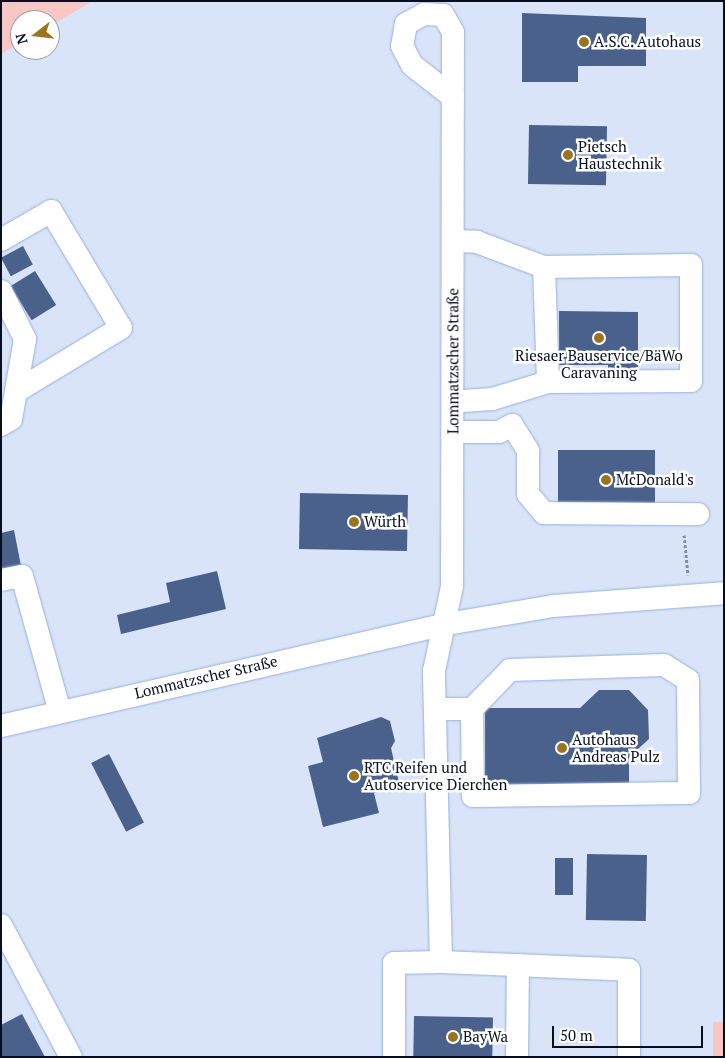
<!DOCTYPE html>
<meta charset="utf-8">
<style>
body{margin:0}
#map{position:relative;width:725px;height:1058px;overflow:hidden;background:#d9e4f8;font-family:"PT Serif",serif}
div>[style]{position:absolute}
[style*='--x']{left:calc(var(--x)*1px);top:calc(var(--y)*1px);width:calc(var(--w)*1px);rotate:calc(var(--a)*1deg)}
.green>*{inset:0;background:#f8c6c4;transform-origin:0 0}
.building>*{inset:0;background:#4a618b;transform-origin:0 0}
.path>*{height:3px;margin-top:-1.5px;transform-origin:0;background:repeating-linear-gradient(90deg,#848ea1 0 2.5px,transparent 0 5px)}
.roads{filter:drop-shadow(0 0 1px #96b0df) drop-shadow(0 0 1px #96b0df)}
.minor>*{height:22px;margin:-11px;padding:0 11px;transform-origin:11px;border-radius:11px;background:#fff}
.dots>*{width:14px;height:14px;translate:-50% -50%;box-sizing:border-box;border:2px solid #fff;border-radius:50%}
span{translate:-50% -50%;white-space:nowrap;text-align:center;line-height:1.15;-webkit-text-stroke:5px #fff;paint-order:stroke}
.poi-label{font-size:15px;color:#060e1f}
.left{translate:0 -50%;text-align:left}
.street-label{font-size:15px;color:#060e1f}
.frame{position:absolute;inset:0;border:2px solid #060e1f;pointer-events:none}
.north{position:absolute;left:10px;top:10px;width:50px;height:50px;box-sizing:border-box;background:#fff;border:1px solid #9b9fa5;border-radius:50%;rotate:254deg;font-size:14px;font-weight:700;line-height:20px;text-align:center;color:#060e1f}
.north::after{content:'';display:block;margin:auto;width:18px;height:22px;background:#9b7420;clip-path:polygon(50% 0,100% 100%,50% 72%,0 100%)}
.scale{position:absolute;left:552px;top:1026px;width:151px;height:22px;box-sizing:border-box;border:2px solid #060e1f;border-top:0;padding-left:6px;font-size:15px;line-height:18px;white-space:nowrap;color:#060e1f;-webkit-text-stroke:4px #fff;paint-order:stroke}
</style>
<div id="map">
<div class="green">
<div style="clip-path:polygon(1px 1px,93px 1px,50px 26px,50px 20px,20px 20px,20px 43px,1px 54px)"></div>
<div style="left:713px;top:1022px;width:11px;height:35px"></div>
</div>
<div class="building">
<div style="clip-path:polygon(522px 13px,646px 18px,646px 66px,578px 66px,578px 82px,522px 82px)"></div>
<div style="left:529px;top:125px;width:78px;height:59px;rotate:1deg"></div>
<div style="left:23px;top:246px;width:21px;height:25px;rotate:62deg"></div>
<div style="left:35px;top:271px;width:40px;height:29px;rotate:58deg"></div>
<div style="clip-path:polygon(559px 311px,638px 312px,638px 373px,608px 373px,608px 365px,559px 365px)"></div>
<div style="left:558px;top:450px;width:97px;height:61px"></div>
<div style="left:300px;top:493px;width:108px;height:56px;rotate:1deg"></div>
<div style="clip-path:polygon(14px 530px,21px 566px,1px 570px,1px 533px)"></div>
<div style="clip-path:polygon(217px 571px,226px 609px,121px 634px,117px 615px,170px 602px,166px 583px)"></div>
<div style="clip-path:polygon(599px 690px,629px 690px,648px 710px,649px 739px,629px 757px,629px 784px,485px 789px,485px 708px,580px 708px)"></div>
<div style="clip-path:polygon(381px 717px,390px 721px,395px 741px,391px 748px,400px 787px,374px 793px,379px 813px,323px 827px,308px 766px,323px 762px,317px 738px)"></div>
<div style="left:109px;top:754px;width:77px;height:20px;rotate:63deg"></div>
<div style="left:587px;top:854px;width:60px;height:66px;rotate:1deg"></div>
<div style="left:555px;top:858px;width:18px;height:37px"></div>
<div style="clip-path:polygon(22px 1014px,45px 1057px,1px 1057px,1px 1025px)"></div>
<div style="left:414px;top:1016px;width:79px;height:41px;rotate:1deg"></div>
</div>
<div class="path">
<div style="--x:684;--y:535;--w:40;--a:84.3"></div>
</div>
<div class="roads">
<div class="minor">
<div style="--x:1;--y:240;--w:58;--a:-30.1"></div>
<div style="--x:51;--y:211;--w:136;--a:59.1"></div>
<div style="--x:121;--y:328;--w:122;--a:148.8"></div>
<div style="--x:453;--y:241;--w:24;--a:2"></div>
<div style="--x:477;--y:242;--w:72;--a:20.5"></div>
<div style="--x:544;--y:267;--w:147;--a:-0.8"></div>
<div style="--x:691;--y:265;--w:116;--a:90"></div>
<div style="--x:691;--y:381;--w:143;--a:179.6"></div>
<div style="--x:548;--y:382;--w:59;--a:163.1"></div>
<div style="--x:492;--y:399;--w:39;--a:176"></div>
<div style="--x:544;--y:267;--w:115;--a:88"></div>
<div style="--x:1;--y:291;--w:54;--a:63.4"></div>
<div style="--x:25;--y:339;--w:81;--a:99.9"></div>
<div style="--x:11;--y:419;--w:12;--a:149"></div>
<div style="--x:453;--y:432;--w:46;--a:0"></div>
<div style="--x:499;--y:432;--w:15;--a:-28"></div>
<div style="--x:512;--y:425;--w:31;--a:58"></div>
<div style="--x:528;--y:451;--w:43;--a:90"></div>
<div style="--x:528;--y:494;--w:25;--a:50"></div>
<div style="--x:544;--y:513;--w:154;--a:0.4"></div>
<div style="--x:1;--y:580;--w:21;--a:-11"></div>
<div style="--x:22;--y:576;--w:141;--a:74.4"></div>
<div style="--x:435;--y:709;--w:37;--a:0"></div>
<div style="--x:472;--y:709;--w:54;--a:-45.7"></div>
<div style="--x:510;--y:670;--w:154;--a:-1.9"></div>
<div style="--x:664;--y:665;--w:28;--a:32"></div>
<div style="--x:688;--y:680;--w:113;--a:89.5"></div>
<div style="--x:689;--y:793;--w:216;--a:179.2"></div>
<div style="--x:473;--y:796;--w:87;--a:-90.7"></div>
<div style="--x:1;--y:726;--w:451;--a:-12.9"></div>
<div style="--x:441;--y:625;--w:114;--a:-9.6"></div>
<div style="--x:553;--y:606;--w:171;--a:-4.3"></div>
<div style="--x:1;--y:925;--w:149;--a:62.1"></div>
<div style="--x:441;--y:962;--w:291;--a:-91.4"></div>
<div style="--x:434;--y:671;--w:87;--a:-78"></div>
<div style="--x:452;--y:586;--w:554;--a:-89.9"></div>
<div style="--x:453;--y:32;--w:20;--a:-120"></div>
<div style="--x:443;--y:15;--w:19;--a:-177"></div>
<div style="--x:424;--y:14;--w:21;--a:151"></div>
<div style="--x:406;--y:24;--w:22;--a:100"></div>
<div style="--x:402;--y:46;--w:21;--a:62"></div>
<div style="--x:412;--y:65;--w:52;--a:38"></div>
<div style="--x:394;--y:1057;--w:94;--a:-90"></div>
<div style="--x:394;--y:963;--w:47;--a:-1.2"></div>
<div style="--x:441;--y:962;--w:188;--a:2.4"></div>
<div style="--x:629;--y:970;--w:87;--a:90"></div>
<div style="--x:517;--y:1057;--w:92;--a:-89.4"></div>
</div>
</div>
<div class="dots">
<div style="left:584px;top:42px;background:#9b7420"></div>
<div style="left:568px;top:155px;background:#9b7420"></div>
<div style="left:599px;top:338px;background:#9b7420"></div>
<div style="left:606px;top:480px;background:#9b7420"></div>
<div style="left:354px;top:522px;background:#9b7420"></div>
<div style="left:562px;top:748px;background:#9b7420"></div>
<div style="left:354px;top:776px;background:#9b7420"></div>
<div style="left:453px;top:1037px;background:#9b7420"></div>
</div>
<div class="poi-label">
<span class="left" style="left:594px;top:42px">A.S.C. Autohaus</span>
<span class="left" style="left:578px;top:155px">Pietsch<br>Haustechnik</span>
<span style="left:599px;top:364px">Riesaer Bauservice/BäWo<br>Caravaning</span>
<span class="left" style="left:616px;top:480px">McDonald's</span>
<span class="left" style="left:364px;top:522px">Würth</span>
<span class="left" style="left:572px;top:748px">Autohaus<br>Andreas Pulz</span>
<span class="left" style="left:364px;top:776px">RTC Reifen und<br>Autoservice Dierchen</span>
<span class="left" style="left:463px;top:1037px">BayWa</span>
</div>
<div class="street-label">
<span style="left:453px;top:361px;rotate:-90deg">Lommatzscher Straße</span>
<span style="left:206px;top:677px;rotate:-13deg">Lommatzscher Straße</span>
</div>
<div class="frame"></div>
<div class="north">N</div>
<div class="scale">50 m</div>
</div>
